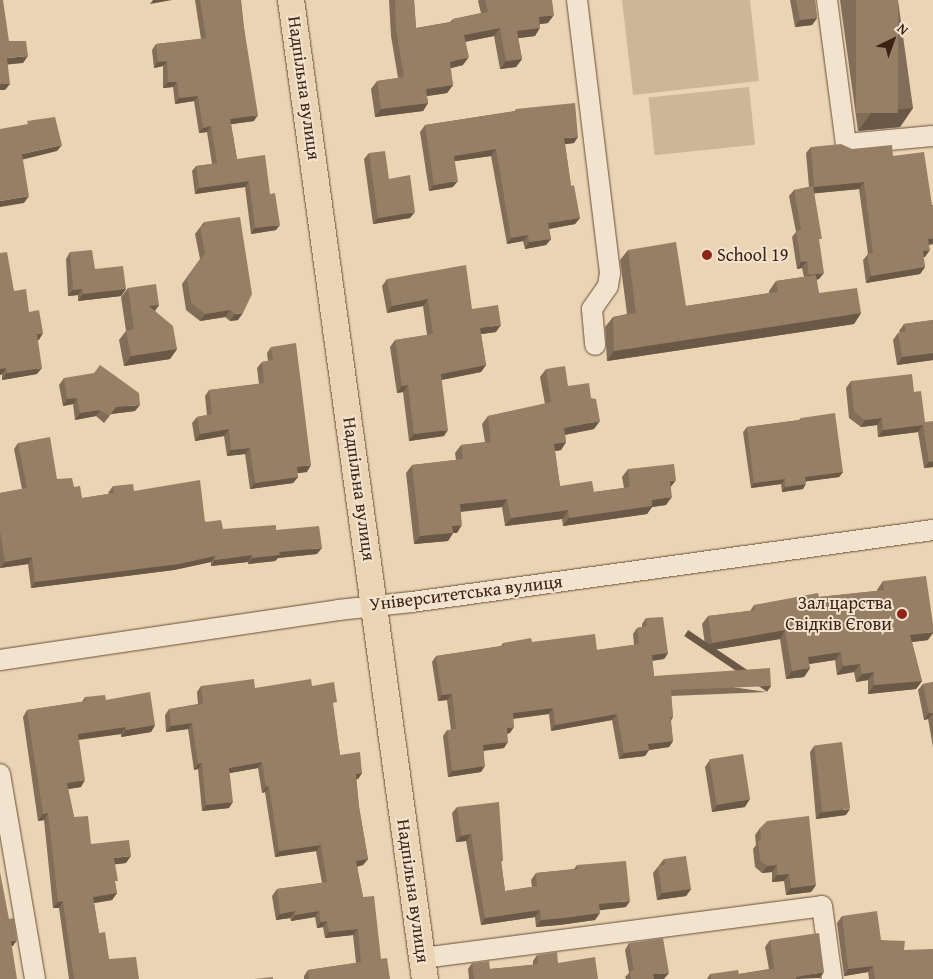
<!DOCTYPE html>
<meta charset="utf-8">
<style>
body{margin:0}
#map{position:relative;width:933px;height:979px;overflow:hidden;background:#ebd4b3;font-family:"Gentium Book Plus",serif}
div>[style]{position:absolute}
[style*='--x']{left:calc(var(--x)*1px);top:calc(var(--y)*1px);width:calc(var(--w)*1px);rotate:calc(var(--a)*1deg)}
.green>*{inset:0;background:#cdb698;transform-origin:0 0}
.roads{filter:drop-shadow(0 0 1px #684e3b) drop-shadow(0 0 1px #684e3b)}
.minor>*{height:20px;margin:-10px;padding:0 10px;transform-origin:10px;border-radius:10px;background:#f2e3ce}
.major>*{height:26px;margin:-13px;padding:0 13px;transform-origin:13px;border-radius:13px;background:#ebd4b3}
.wall>*{inset:0;background:#826d58}
.shaded-wall>*{inset:0;background:#6a5947;transform-origin:0 0}
.building>*{inset:0;background:#977f66;transform-origin:0 0}
.dots>*{width:14px;height:14px;translate:-50% -50%;box-sizing:border-box;border:2px solid #f2e3ce;border-radius:50%}
span{translate:-50% -50%;white-space:nowrap;text-align:center;line-height:1.15;-webkit-text-stroke:4px #f2e3ce;paint-order:stroke}
.street-label{font-size:18px;color:#3d2213}
.poi-label{font-size:18px;color:#3d2213}
.left{translate:0 -50%;text-align:left}
.right{translate:-100% -50%;text-align:right}
.north{position:absolute;left:868px;top:15px;width:50px;height:50px;-webkit-text-stroke:4px #f2e3ce;paint-order:stroke;rotate:42deg;font-size:14px;font-weight:700;line-height:20px;text-align:center;color:#3d2213}
.north::after{content:'';display:block;margin:auto;width:18px;height:22px;background:#3d2213;clip-path:polygon(50% 0,100% 100%,50% 72%,0 100%)}
</style>
<div id="map">
<div class="green">
<div style="clip-path:polygon(622px 0,750px 0,759px 81px,633px 95px)"></div>
<div style="left:749px;top:87px;width:58px;height:101px;rotate:84deg"></div>
</div>
<div class="roads">
<div class="minor">
<div style="--x:577;--y:0;--w:275;--a:83.1"></div>
<div style="--x:610;--y:273;--w:13;--a:99"></div>
<div style="--x:608;--y:286;--w:28;--a:125"></div>
<div style="--x:592;--y:309;--w:36;--a:85"></div>
<div style="--x:827;--y:0;--w:145;--a:82.5"></div>
<div style="--x:846;--y:144;--w:87;--a:-5.3"></div>
<div style="--x:0;--y:660;--w:342;--a:-8.4"></div>
<div style="--x:338;--y:610;--w:74;--a:-6.2"></div>
<div style="--x:412;--y:602;--w:526;--a:-7.87"></div>
<div style="--x:0;--y:774;--w:208;--a:80.3"></div>
<div style="--x:423;--y:958;--w:402;--a:-7.4"></div>
<div style="--x:822;--y:906;--w:74;--a:82.2"></div>
</div>
<div class="major">
<div style="--x:291;--y:0;--w:988;--a:82.21"></div>
</div>
</div>
<div class="wall">
<div style="clip-path:polygon(195px 0,241px 0,254px 121px,231px 124px,237px 159px,270px 194px,276px 230px,251px 234px,245px 187px,195px 194px,192px 171px,196px 166px,212px 164px,207px 132px,199px 133px,194px 101px,175px 104px,173px 87px,163px 88px,163px 66px,154px 68px,152px 50px,156px 44px,201px 39px)"></div>
<div style="clip-path:polygon(389px 0,414px 0,416px 28px,450px 22px,453px 19px,481px 13px,478px 1px,479px 0,552px 0,548px 23px,540px 24px,535px 36px,518px 38px,522px 59px,516px 67px,500px 69px,494px 36px,465px 42px,463px 65px,450px 68px,453px 85px,447px 93px,427px 96px,428px 103px,423px 111px,375px 117px,371px 89px,377px 81px,398px 78px,391px 36px)"></div>
<div style="clip-path:polygon(790px 0,815px 0,817px 18px,812px 25px,795px 27px)"></div>
<div style="clip-path:polygon(840px 0,898px 0,913px 108px,900px 127px,858px 131px)"></div>
<div style="clip-path:polygon(516px 109px,574px 143px,565px 144px,571px 186px,580px 218px,575px 224px,549px 229px,551px 239px,546px 245px,525px 249px,523px 241px,507px 244px,491px 156px,455px 161px,453px 187px,429px 191px,420px 132px,425px 125px,515px 111px)"></div>
<div style="clip-path:polygon(811px 147px,852px 149px,893px 156px,933px 244px,929px 245px,925px 257px,923px 257px,925px 267px,920px 274px,866px 283px,863px 260px,868px 254px,859px 189px,814px 193px,819px 243px,819px 279px,816px 280px,819px 293px,861px 313px,854px 324px,607px 361px,605px 327px,613px 317px,627px 314px,620px 260px,628px 250px,686px 306px,769px 293px,769px 291px,776px 281px,804px 277px,802px 268px,797px 269px,792px 237px,796px 232px,789px 196px,794px 190px,809px 187px,806px 153px)"></div>
<div style="clip-path:polygon(369px 153px,389px 179px,410px 218px,373px 224px,364px 159px)"></div>
<div style="clip-path:polygon(204px 222px,238px 320px,230px 321px,225px 317px,200px 321px,186px 310px,182px 284px,200px 259px,195px 234px)"></div>
<div style="clip-path:polygon(70px 252px,126px 289px,121px 296px,78px 301px,78px 295px,68px 296px,66px 259px)"></div>
<div style="clip-path:polygon(0 253px,14px 291px,29px 312px,39px 340px,38px 340px,37px 374px,2px 380px,2px 374px,0 375px)"></div>
<div style="clip-path:polygon(387px 279px,472px 309px,496px 332px,481px 334px,486px 365px,481px 372px,441px 380px,444px 436px,409px 441px,403px 392px,397px 393px,390px 347px,395px 340px,427px 335px,423px 306px,387px 313px,382px 286px)"></div>
<div style="clip-path:polygon(128px 288px,159px 305px,155px 311px,177px 349px,170px 359px,124px 366px,119px 340px,126px 331px,121px 297px)"></div>
<div style="clip-path:polygon(933px 320px,933px 360px,897px 365px,893px 340px,898px 333px,900px 332px,899px 331px,904px 324px)"></div>
<div style="clip-path:polygon(271px 347px,307px 472px,297px 473px,298px 477px,293px 483px,250px 489px,245px 454px,227px 456px,224px 436px,195px 441px,192px 423px,197px 417px,207px 415px,205px 396px,209px 390px,259px 384px,257px 368px,262px 362px,268px 361px,267px 353px)"></div>
<div style="clip-path:polygon(546px 369px,568px 386px,594px 429px,565px 435px,566px 442px,561px 450px,555px 451px,560px 486px,594px 492px,624px 488px,622px 477px,628px 469px,671px 488px,666px 505px,652px 507px,647px 514px,563px 526px,562px 519px,505px 526px,502px 507px,461px 512px,457px 533px,453px 533px,448px 541px,414px 544px,406px 473px,412px 465px,456px 460px,455px 453px,461px 445px,485px 442px,482px 424px,488px 416px,545px 404px,540px 377px)"></div>
<div style="clip-path:polygon(64px 378px,135px 411px,111px 414px,104px 423px,96px 416px,75px 420px,73px 404px,63px 406px,59px 385px)"></div>
<div style="clip-path:polygon(851px 381px,914px 392px,925px 422px,933px 467px,924px 468px,918px 432px,878px 437px,877px 425px,861px 427px,849px 418px,846px 388px)"></div>
<div style="clip-path:polygon(801px 418px,843px 472px,839px 477px,806px 481px,803px 489px,782px 492px,781px 484px,751px 488px,743px 432px,747px 427px,799px 420px)"></div>
<div style="clip-path:polygon(18px 443px,57px 479px,74px 487px,82px 498px,109px 494px,108px 493px,113px 486px,134px 491px,223px 529px,276px 530px,317px 554px,278px 558px,275px 561px,248px 564px,248px 562px,211px 566px,211px 562px,174px 570px,31px 588px,28px 564px,0 568px,0 493px,22px 489px,14px 449px)"></div>
<div style="clip-path:polygon(883px 581px,928px 640px,912px 642px,922px 681px,916px 689px,868px 694px,868px 680px,856px 682px,854px 672px,837px 675px,835px 660px,809px 664px,810px 668px,804px 677px,786px 679px,780px 639px,706px 651px,702px 624px,708px 616px,750px 611px,754px 605px,819px 597px,877px 591px,877px 590px)"></div>
<div style="clip-path:polygon(646px 618px,668px 653px,664px 659px,652px 661px,654px 676px,767px 692px,671px 696px,673px 717px,671px 721px,673px 741px,669px 747px,649px 750px,645px 756px,619px 759px,612px 720px,551px 731px,549px 714px,513px 719px,510px 733px,507px 734px,504px 748px,484px 751px,481px 772px,448px 777px,443px 736px,447px 730px,451px 730px,447px 700px,438px 701px,432px 662px,436px 656px,501px 646px,503px 643px,532px 642px,597px 650px,634px 645px,633px 634px,637px 628px,642px 627px,642px 624px)"></div>
<div style="clip-path:polygon(933px 682px,933px 747px,928px 719px,924px 720px,918px 690px,923px 684px)"></div>
<div style="clip-path:polygon(201px 686px,255px 688px,312px 686px,333px 707px,340px 755px,362px 773px,358px 779px,356px 779px,359px 807px,368px 859px,363px 865px,357px 867px,363px 897px,381px 959px,390px 979px,304px 979px,304px 976px,308px 970px,356px 963px,353px 935px,325px 938px,323px 927px,317px 928px,315px 917px,291px 921px,290px 918px,276px 920px,272px 896px,277px 889px,322px 883px,316px 851px,275px 857px,265px 792px,262px 793px,258px 768px,229px 773px,229px 808px,202px 811px,198px 769px,194px 770px,188px 729px,166px 732px,165px 715px,169px 709px,198px 704px,197px 692px)"></div>
<div style="clip-path:polygon(85px 697px,106px 700px,155px 725px,151px 732px,121px 737px,121px 734px,79px 740px,81px 787px,68px 789px,74px 817px,91px 844px,126px 863px,115px 864px,115px 884px,117px 893px,112px 900px,94px 903px,99px 933px,109px 959px,139px 979px,69px 979px,59px 908px,53px 908px,44px 820px,38px 821px,23px 717px,27px 710px,82px 702px)"></div>
<div style="clip-path:polygon(814px 746px,846px 815px,816px 819px,810px 752px)"></div>
<div style="clip-path:polygon(710px 760px,745px 807px,712px 812px,705px 767px)"></div>
<div style="clip-path:polygon(457px 807px,503px 860px,501px 862px,505px 891px,532px 887px,531px 880px,536px 873px,574px 869px,577px 865px,626px 907px,599px 910px,595px 920px,559px 925px,536px 927px,535px 917px,481px 925px,466px 841px,456px 842px,452px 813px)"></div>
<div style="clip-path:polygon(760px 828px,816px 885px,811px 892px,786px 895px,784px 881px,772px 882px,772px 872px,762px 873px,755px 867px,753px 849px,756px 845px,755px 835px)"></div>
<div style="clip-path:polygon(664px 859px,691px 889px,686px 896px,657px 900px,653px 873px)"></div>
<div style="clip-path:polygon(842px 916px,881px 940px,904px 950px,933px 979px,869px 979px,868px 972px,844px 976px,837px 923px)"></div>
<div style="clip-path:polygon(770px 940px,820px 978px,707px 979px,710px 974px,739px 974px,769px 969px,765px 947px)"></div>
<div style="clip-path:polygon(629px 943px,664px 979px,626px 979px,625px 977px,629px 973px,625px 950px)"></div>
<div style="clip-path:polygon(537px 955px,558px 963px,598px 979px,469px 979px,468px 969px,472px 963px,490px 969px,533px 965px,533px 961px)"></div>
</div>
<div class="shaded-wall">
<div style="clip-path:polygon(153px 0,172px 0,150px 4px)"></div>
<div style="clip-path:polygon(554px 15px,548px 23px,533px 25px,539px 17px)"></div>
<div style="clip-path:polygon(817px 18px,812px 25px,795px 27px,800px 20px)"></div>
<div style="clip-path:polygon(500px 28px,494px 36px,458px 43px,464px 35px)"></div>
<div style="clip-path:polygon(540px 28px,535px 36px,512px 39px,517px 31px)"></div>
<div style="clip-path:polygon(28px 56px,23px 63px,3px 65px,7px 58px)"></div>
<div style="clip-path:polygon(469px 57px,463px 65px,444px 70px,450px 62px)"></div>
<div style="clip-path:polygon(522px 59px,516px 67px,500px 69px,506px 61px)"></div>
<div style="clip-path:polygon(167px 61px,163px 66px,154px 68px,158px 62px)"></div>
<div style="clip-path:polygon(168px 82px,177px 82px,173px 87px,163px 88px)"></div>
<div style="clip-path:polygon(0 84px,10px 84px,5px 90px,0 90px)"></div>
<div style="clip-path:polygon(453px 85px,447px 93px,421px 97px,426px 89px)"></div>
<div style="clip-path:polygon(198px 96px,194px 101px,175px 104px,179px 98px)"></div>
<div style="clip-path:polygon(428px 103px,423px 111px,375px 117px,381px 109px)"></div>
<div style="clip-path:polygon(913px 108px,900px 127px,858px 131px,872px 112px)"></div>
<div style="clip-path:polygon(258px 115px,254px 121px,226px 125px,230px 119px)"></div>
<div style="clip-path:polygon(211px 126px,207px 132px,199px 133px,203px 128px)"></div>
<div style="clip-path:polygon(578px 137px,574px 143px,560px 145px,564px 138px)"></div>
<div style="clip-path:polygon(62px 145px,57px 151px,17px 161px,22px 154px)"></div>
<div style="clip-path:polygon(496px 149px,491px 156px,449px 162px,454px 156px)"></div>
<div style="clip-path:polygon(249px 181px,245px 187px,195px 194px,199px 188px)"></div>
<div style="clip-path:polygon(458px 181px,453px 187px,429px 191px,434px 185px)"></div>
<div style="clip-path:polygon(864px 182px,859px 189px,809px 194px,814px 187px)"></div>
<div style="clip-path:polygon(29px 196px,24px 203px,0 207px,0 201px)"></div>
<div style="clip-path:polygon(415px 212px,410px 218px,373px 224px,378px 218px)"></div>
<div style="clip-path:polygon(580px 218px,575px 224px,543px 230px,548px 223px)"></div>
<div style="clip-path:polygon(280px 225px,276px 230px,251px 234px,255px 228px)"></div>
<div style="clip-path:polygon(528px 235px,523px 241px,507px 244px,511px 238px)"></div>
<div style="clip-path:polygon(933px 238px,933px 244px,924px 245px,928px 239px)"></div>
<div style="clip-path:polygon(551px 239px,546px 245px,525px 249px,529px 242px)"></div>
<div style="clip-path:polygon(930px 250px,925px 257px,918px 258px,923px 251px)"></div>
<div style="clip-path:polygon(807px 261px,802px 268px,797px 269px,801px 262px)"></div>
<div style="clip-path:polygon(925px 267px,920px 274px,866px 283px,871px 276px)"></div>
<div style="clip-path:polygon(824px 273px,819px 279px,805px 282px,809px 275px)"></div>
<div style="clip-path:polygon(82px 289px,78px 295px,68px 296px,73px 290px)"></div>
<div style="clip-path:polygon(126px 289px,121px 296px,78px 301px,83px 294px)"></div>
<div style="clip-path:polygon(428px 299px,423px 306px,387px 313px,392px 306px)"></div>
<div style="clip-path:polygon(159px 305px,152px 314px,149px 306px)"></div>
<div style="clip-path:polygon(230px 310px,225px 317px,200px 321px,205px 314px)"></div>
<div style="clip-path:polygon(243px 313px,238px 320px,230px 321px,235px 314px)"></div>
<div style="clip-path:polygon(861px 313px,854px 324px,607px 361px,614px 351px)"></div>
<div style="clip-path:polygon(501px 325px,496px 332px,475px 335px,480px 328px)"></div>
<div style="clip-path:polygon(43px 333px,39px 340px,32px 341px,37px 334px)"></div>
<div style="clip-path:polygon(177px 349px,170px 359px,124px 366px,131px 356px)"></div>
<div style="clip-path:polygon(933px 353px,933px 360px,897px 365px,902px 357px)"></div>
<div style="clip-path:polygon(486px 365px,481px 372px,436px 381px,441px 374px)"></div>
<div style="clip-path:polygon(6px 368px,2px 374px,0 375px,0 369px)"></div>
<div style="clip-path:polygon(42px 368px,37px 374px,2px 380px,7px 373px)"></div>
<div style="clip-path:polygon(408px 385px,403px 392px,397px 393px,402px 386px)"></div>
<div style="clip-path:polygon(77px 398px,73px 404px,63px 406px,67px 399px)"></div>
<div style="clip-path:polygon(140px 405px,135px 411px,111px 414px,104px 423px,116px 407px)"></div>
<div style="clip-path:polygon(100px 410px,96px 416px,75px 420px,80px 413px)"></div>
<div style="clip-path:polygon(882px 418px,877px 425px,861px 427px,865px 420px)"></div>
<div style="clip-path:polygon(600px 421px,594px 429px,558px 436px,564px 428px)"></div>
<div style="clip-path:polygon(923px 425px,918px 432px,878px 437px,883px 430px)"></div>
<div style="clip-path:polygon(229px 429px,224px 436px,195px 441px,200px 434px)"></div>
<div style="clip-path:polygon(448px 430px,444px 436px,409px 441px,414px 434px)"></div>
<div style="clip-path:polygon(566px 442px,561px 450px,549px 452px,554px 444px)"></div>
<div style="clip-path:polygon(250px 448px,245px 454px,227px 456px,231px 450px)"></div>
<div style="clip-path:polygon(933px 461px,933px 467px,924px 468px,929px 462px)"></div>
<div style="clip-path:polygon(311px 465px,307px 472px,292px 474px,297px 467px)"></div>
<div style="clip-path:polygon(843px 472px,839px 477px,802px 482px,805px 477px)"></div>
<div style="clip-path:polygon(298px 477px,293px 483px,250px 489px,255px 483px)"></div>
<div style="clip-path:polygon(785px 479px,781px 484px,751px 488px,754px 483px)"></div>
<div style="clip-path:polygon(676px 480px,670px 488px,670px 481px)"></div>
<div style="clip-path:polygon(806px 484px,803px 489px,782px 492px,785px 487px)"></div>
<div style="clip-path:polygon(672px 497px,666px 505px,652px 507px,647px 514px,563px 526px,569px 518px,652px 500px)"></div>
<div style="clip-path:polygon(507px 499px,502px 507px,454px 512px,460px 504px)"></div>
<div style="clip-path:polygon(568px 510px,562px 519px,505px 526px,511px 518px)"></div>
<div style="clip-path:polygon(462px 525px,457px 533px,453px 533px,448px 541px,414px 544px,420px 536px,452px 526px)"></div>
<div style="clip-path:polygon(322px 548px,317px 554px,278px 558px,275px 561px,248px 564px,252px 558px,279px 552px)"></div>
<div style="clip-path:polygon(252px 555px,248px 562px,211px 566px,215px 560px)"></div>
<div style="clip-path:polygon(215px 556px,211px 562px,174px 570px,31px 588px,35px 582px)"></div>
<div style="clip-path:polygon(32px 557px,28px 564px,0 568px,5px 562px)"></div>
<div style="clip-path:polygon(785px 630px,780px 639px,706px 651px,712px 643px)"></div>
<div style="clip-path:polygon(933px 632px,933px 633px,928px 640px,904px 643px,910px 635px)"></div>
<div style="clip-path:polygon(841px 652px,835px 660px,802px 665px,808px 657px)"></div>
<div style="clip-path:polygon(668px 653px,664px 659px,647px 661px,652px 655px)"></div>
<div style="clip-path:polygon(860px 664px,854px 672px,837px 675px,843px 666px)"></div>
<div style="clip-path:polygon(810px 668px,804px 677px,786px 679px,792px 671px)"></div>
<div style="clip-path:polygon(874px 672px,868px 680px,856px 682px,862px 674px)"></div>
<div style="clip-path:polygon(922px 681px,916px 689px,868px 694px,874px 685px)"></div>
<div style="left:771px;top:686px;width:7px;height:100px;rotate:124deg"></div>
<div style="clip-path:polygon(452px 694px,447px 700px,438px 701px,442px 695px)"></div>
<div style="clip-path:polygon(553px 708px,549px 714px,508px 719px,513px 713px)"></div>
<div style="clip-path:polygon(929px 713px,933px 713px,928px 719px,924px 720px)"></div>
<div style="clip-path:polygon(617px 714px,612px 720px,551px 731px,555px 725px)"></div>
<div style="clip-path:polygon(192px 723px,188px 729px,166px 732px,171px 726px)"></div>
<div style="clip-path:polygon(155px 725px,151px 732px,121px 737px,126px 730px)"></div>
<div style="clip-path:polygon(126px 727px,121px 734px,74px 740px,78px 734px)"></div>
<div style="clip-path:polygon(514px 727px,510px 733px,502px 734px,507px 728px)"></div>
<div style="clip-path:polygon(673px 741px,669px 747px,649px 750px,645px 756px,619px 759px,624px 753px,648px 744px)"></div>
<div style="clip-path:polygon(508px 742px,504px 748px,479px 751px,483px 745px)"></div>
<div style="clip-path:polygon(262px 762px,258px 768px,225px 774px,229px 768px)"></div>
<div style="clip-path:polygon(202px 763px,198px 769px,194px 770px,198px 764px)"></div>
<div style="clip-path:polygon(485px 766px,481px 772px,448px 777px,452px 771px)"></div>
<div style="clip-path:polygon(362px 773px,358px 779px,352px 780px,356px 774px)"></div>
<div style="clip-path:polygon(85px 780px,81px 787px,62px 790px,67px 783px)"></div>
<div style="clip-path:polygon(269px 786px,265px 792px,262px 793px,266px 787px)"></div>
<div style="clip-path:polygon(750px 799px,745px 807px,712px 812px,717px 805px)"></div>
<div style="clip-path:polygon(233px 802px,229px 808px,202px 811px,206px 805px)"></div>
<div style="clip-path:polygon(850px 809px,846px 815px,816px 819px,820px 813px)"></div>
<div style="clip-path:polygon(48px 813px,44px 820px,38px 821px,43px 814px)"></div>
<div style="clip-path:polygon(471px 834px,466px 841px,456px 842px,461px 836px)"></div>
<div style="clip-path:polygon(321px 845px,316px 851px,275px 857px,279px 851px)"></div>
<div style="clip-path:polygon(131px 856px,126px 863px,110px 865px,114px 858px)"></div>
<div style="clip-path:polygon(368px 859px,363px 865px,352px 867px,356px 861px)"></div>
<div style="clip-path:polygon(777px 865px,772px 872px,762px 873px,767px 866px)"></div>
<div style="clip-path:polygon(789px 874px,784px 881px,772px 882px,777px 875px)"></div>
<div style="clip-path:polygon(816px 885px,811px 892px,786px 895px,791px 888px)"></div>
<div style="clip-path:polygon(691px 889px,686px 896px,657px 900px,662px 893px)"></div>
<div style="clip-path:polygon(117px 893px,112px 900px,88px 904px,93px 897px)"></div>
<div style="clip-path:polygon(63px 901px,59px 908px,53px 908px,58px 902px)"></div>
<div style="clip-path:polygon(630px 901px,626px 907px,594px 911px,599px 904px)"></div>
<div style="clip-path:polygon(540px 910px,535px 917px,481px 925px,485px 918px)"></div>
<div style="clip-path:polygon(295px 911px,290px 918px,276px 920px,280px 914px)"></div>
<div style="clip-path:polygon(319px 911px,315px 917px,291px 921px,295px 915px)"></div>
<div style="clip-path:polygon(600px 913px,595px 920px,559px 925px,536px 927px,541px 920px)"></div>
<div style="clip-path:polygon(327px 921px,323px 927px,317px 928px,321px 922px)"></div>
<div style="clip-path:polygon(358px 929px,353px 935px,325px 938px,329px 932px)"></div>
<div style="clip-path:polygon(17px 940px,13px 946px,7px 947px,11px 941px)"></div>
<div style="clip-path:polygon(873px 966px,868px 972px,844px 976px,848px 969px)"></div>
<div style="clip-path:polygon(824px 972px,820px 978px,794px 979px,796px 977px)"></div>
<div style="clip-path:polygon(669px 973px,664px 979px,649px 979px,653px 974px)"></div>
</div>
<div class="building">
<div style="clip-path:polygon(0 0,3px 0,9px 41px,26px 41px,28px 56px,7px 58px,10px 84px,0 84px)"></div>
<div style="clip-path:polygon(200px 0,241px 0,242px 15px,258px 115px,230px 119px,237px 159px,265px 155px,270px 194px,275px 193px,280px 225px,255px 228px,249px 181px,199px 188px,196px 166px,217px 163px,211px 126px,203px 128px,198px 96px,179px 98px,177px 82px,168px 82px,167px 61px,158px 62px,156px 44px,206px 38px)"></div>
<div style="clip-path:polygon(395px 0,414px 0,416px 28px,453px 22px,453px 19px,488px 12px,485px 0,552px 0,554px 15px,539px 17px,540px 28px,517px 31px,522px 59px,506px 61px,500px 28px,464px 35px,469px 57px,450px 62px,453px 85px,426px 89px,428px 103px,381px 109px,377px 81px,404px 77px,396px 28px)"></div>
<div style="clip-path:polygon(796px 0,815px 0,817px 18px,800px 20px)"></div>
<div style="left:856px;top:0;width:42px;height:113px"></div>
<div style="clip-path:polygon(575px 103px,578px 137px,564px 138px,571px 186px,574px 185px,580px 218px,548px 223px,551px 239px,529px 242px,528px 235px,511px 238px,496px 149px,454px 156px,458px 181px,434px 185px,425px 125px,517px 111px,516px 109px)"></div>
<div style="clip-path:polygon(55px 117px,62px 145px,22px 154px,29px 196px,0 201px,0 129px,28px 124px,27px 121px)"></div>
<div style="clip-path:polygon(841px 144px,852px 149px,892px 145px,893px 156px,924px 152px,932px 205px,933px 205px,933px 238px,928px 239px,930px 250px,923px 251px,925px 267px,871px 276px,867px 254px,873px 253px,864px 182px,814px 187px,811px 147px)"></div>
<div style="clip-path:polygon(385px 151px,389px 179px,410px 175px,415px 212px,378px 218px,369px 153px)"></div>
<div style="clip-path:polygon(813px 186px,822px 239px,819px 239px,824px 273px,809px 275px,807px 261px,801px 262px,796px 231px,801px 230px,794px 190px)"></div>
<div style="clip-path:polygon(240px 217px,252px 294px,243px 313px,235px 314px,230px 310px,205px 314px,191px 303px,187px 277px,205px 253px,200px 227px,204px 226px,204px 222px)"></div>
<div style="clip-path:polygon(676px 242px,686px 306px,778px 292px,776px 281px,816px 275px,819px 293px,857px 288px,861px 313px,614px 351px,613px 317px,636px 313px,628px 250px)"></div>
<div style="clip-path:polygon(92px 250px,95px 269px,123px 266px,126px 289px,83px 294px,82px 289px,73px 290px,70px 252px)"></div>
<div style="clip-path:polygon(7px 252px,14px 291px,26px 289px,29px 312px,39px 310px,43px 333px,37px 334px,42px 368px,7px 373px,6px 368px,0 369px,0 253px)"></div>
<div style="clip-path:polygon(466px 265px,472px 309px,498px 305px,501px 325px,480px 328px,486px 365px,441px 374px,448px 430px,414px 434px,408px 385px,402px 386px,395px 340px,433px 334px,428px 299px,392px 306px,387px 279px)"></div>
<div style="clip-path:polygon(156px 284px,159px 305px,149px 306px,173px 326px,177px 349px,131px 356px,126px 331px,134px 329px,128px 288px)"></div>
<div style="clip-path:polygon(933px 320px,933px 353px,902px 357px,898px 333px,906px 331px,904px 324px)"></div>
<div style="clip-path:polygon(296px 343px,311px 465px,297px 467px,298px 477px,255px 483px,250px 448px,231px 450px,229px 429px,200px 434px,197px 417px,212px 414px,209px 390px,264px 383px,262px 362px,273px 360px,271px 347px)"></div>
<div style="clip-path:polygon(100px 365px,139px 393px,140px 405px,116px 407px,109px 416px,100px 410px,80px 413px,77px 398px,67px 399px,64px 378px,94px 373px)"></div>
<div style="clip-path:polygon(565px 366px,568px 386px,589px 383px,591px 398px,596px 399px,600px 421px,564px 428px,566px 442px,554px 444px,560px 486px,592px 481px,594px 492px,630px 487px,628px 469px,674px 464px,676px 480px,670px 481px,672px 497px,652px 500px,652px 506px,569px 518px,568px 510px,511px 518px,507px 499px,460px 504px,462px 525px,452px 526px,453px 533px,420px 536px,412px 465px,463px 459px,461px 445px,491px 442px,488px 416px,551px 402px,546px 369px)"></div>
<div style="clip-path:polygon(912px 374px,914px 392px,921px 391px,925px 422px,933px 421px,933px 461px,929px 462px,923px 425px,883px 430px,882px 418px,865px 420px,854px 412px,851px 381px)"></div>
<div style="clip-path:polygon(835px 413px,843px 472px,805px 477px,806px 484px,785px 487px,785px 479px,754px 483px,747px 427px,801px 420px,801px 418px)"></div>
<div style="clip-path:polygon(50px 437px,57px 479px,72px 478px,74px 487px,80px 486px,82px 498px,114px 493px,113px 486px,133px 484px,134px 491px,200px 480px,205px 522px,221px 520px,223px 529px,276px 525px,276px 530px,319px 526px,322px 548px,279px 552px,280px 555px,252px 558px,252px 555px,215px 560px,215px 556px,179px 564px,35px 582px,32px 557px,5px 562px,0 531px,0 493px,27px 488px,18px 443px)"></div>
<div style="clip-path:polygon(926px 576px,933px 624px,933px 632px,910px 635px,922px 681px,874px 685px,874px 672px,862px 674px,860px 664px,843px 666px,841px 652px,808px 657px,810px 668px,792px 671px,785px 630px,712px 643px,708px 616px,755px 610px,754px 605px,818px 593px,819px 597px,884px 590px,883px 581px)"></div>
<div style="clip-path:polygon(663px 617px,668px 653px,652px 655px,654px 676px,770px 668px,771px 686px,671px 690px,673px 717px,670px 717px,673px 741px,648px 744px,649px 750px,624px 753px,617px 714px,555px 725px,553px 708px,513px 713px,514px 727px,507px 728px,508px 742px,483px 745px,485px 766px,452px 771px,447px 730px,456px 729px,452px 694px,442px 695px,436px 656px,504px 646px,503px 643px,531px 638px,532px 642px,595px 634px,597px 650px,639px 644px,637px 628px,647px 626px,646px 618px)"></div>
<div style="clip-path:polygon(254px 679px,255px 688px,311px 679px,312px 686px,334px 682px,337px 702px,333px 703px,340px 755px,360px 752px,362px 773px,356px 774px,359px 807px,368px 859px,356px 861px,363px 897px,374px 896px,381px 959px,387px 958px,390px 979px,309px 979px,308px 970px,361px 962px,358px 929px,329px 932px,327px 921px,321px 922px,319px 911px,295px 915px,295px 911px,280px 914px,277px 889px,327px 882px,321px 845px,279px 851px,269px 786px,266px 787px,262px 762px,229px 768px,233px 802px,206px 805px,202px 763px,198px 764px,192px 723px,171px 726px,169px 709px,203px 704px,201px 686px)"></div>
<div style="clip-path:polygon(933px 682px,933px 715px,933px 713px,929px 713px,923px 684px)"></div>
<div style="clip-path:polygon(150px 692px,155px 725px,126px 730px,126px 727px,78px 734px,85px 780px,67px 783px,74px 817px,88px 816px,91px 844px,129px 840px,131px 856px,114px 858px,118px 881px,115px 881px,117px 893px,93px 897px,99px 933px,105px 932px,109px 959px,136px 957px,139px 979px,74px 979px,63px 901px,58px 902px,48px 813px,43px 814px,27px 710px,86px 701px,85px 697px,105px 695px,106px 700px)"></div>
<div style="left:842px;top:742px;width:67px;height:28px;rotate:83deg"></div>
<div style="left:743px;top:754px;width:46px;height:34px;rotate:81deg"></div>
<div style="clip-path:polygon(499px 802px,503px 860px,501px 860px,505px 891px,537px 886px,536px 873px,578px 869px,577px 865px,626px 861px,630px 901px,599px 904px,600px 913px,564px 918px,541px 920px,540px 910px,485px 918px,471px 834px,461px 836px,457px 807px)"></div>
<div style="clip-path:polygon(809px 816px,816px 885px,791px 888px,789px 874px,777px 875px,777px 865px,767px 866px,760px 860px,758px 842px,761px 839px,760px 828px,767px 821px)"></div>
<div style="clip-path:polygon(686px 856px,691px 889px,662px 893px,658px 866px,665px 865px,664px 859px)"></div>
<div style="clip-path:polygon(0 872px,9px 919px,14px 918px,17px 940px,11px 941px,17px 979px,0 979px)"></div>
<div style="clip-path:polygon(877px 911px,881px 940px,905px 941px,904px 950px,933px 949px,933px 979px,875px 979px,873px 966px,848px 969px,842px 916px)"></div>
<div style="clip-path:polygon(819px 933px,824px 972px,796px 977px,796px 979px,711px 979px,710px 974px,738px 970px,739px 974px,774px 969px,770px 940px)"></div>
<div style="clip-path:polygon(663px 938px,669px 973px,653px 974px,654px 979px,631px 979px,630px 971px,634px 970px,629px 943px)"></div>
<div style="clip-path:polygon(557px 952px,558px 963px,595px 957px,598px 979px,474px 979px,472px 963px,489px 961px,490px 969px,538px 964px,537px 955px)"></div>
<div style="clip-path:polygon(273px 977px,273px 979px,254px 979px)"></div>
</div>
<div class="dots">
<div style="left:707px;top:255px;background:#8f2418"></div>
<div style="left:902px;top:614px;background:#8f2418"></div>
</div>
<div class="street-label">
<span style="left:304px;top:88px;rotate:82deg">Надпільна вулиця</span>
<span style="left:359px;top:489px;rotate:82deg">Надпільна вулиця</span>
<span style="left:466px;top:593px;rotate:-7deg">Університетська вулиця</span>
<span style="left:413px;top:891px;rotate:82deg">Надпільна вулиця</span>
</div>
<div class="poi-label">
<span class="left" style="left:717px;top:255px">School 19</span>
<span class="right" style="left:892px;top:614px">Зал царства<br>Свідків Єгови</span>
</div>
<div class="north">N</div>
</div>
